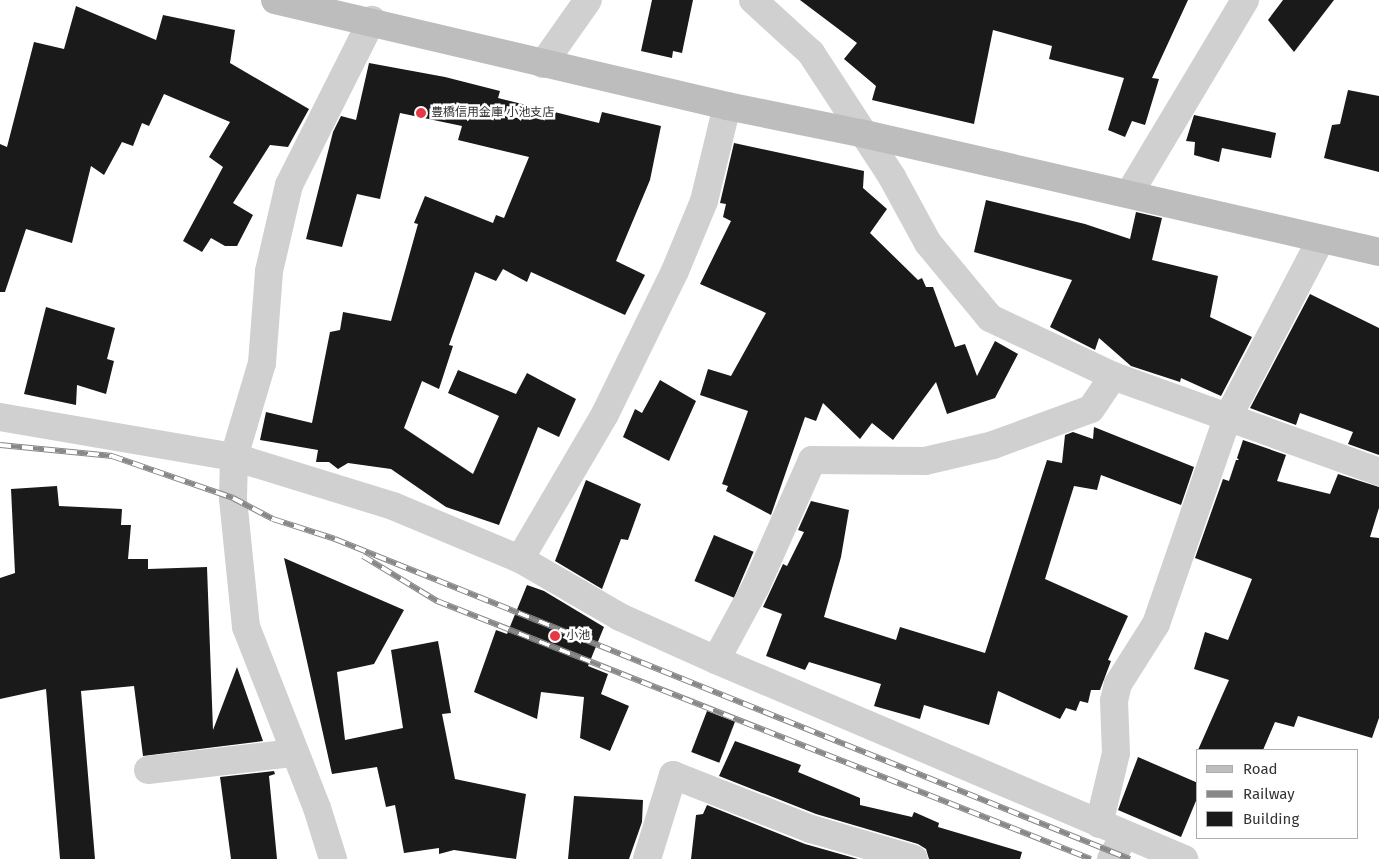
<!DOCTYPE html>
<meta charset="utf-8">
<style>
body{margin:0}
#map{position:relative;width:1379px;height:859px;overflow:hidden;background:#fff;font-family:"Fira Sans","Noto Sans JP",sans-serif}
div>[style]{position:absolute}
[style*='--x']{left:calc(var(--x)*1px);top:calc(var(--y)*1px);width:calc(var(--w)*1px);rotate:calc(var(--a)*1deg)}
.building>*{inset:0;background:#1a1a1a;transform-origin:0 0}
.street>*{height:28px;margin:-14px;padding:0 14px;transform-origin:14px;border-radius:14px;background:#d0d0d0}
.secondary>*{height:28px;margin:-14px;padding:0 14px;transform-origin:14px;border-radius:14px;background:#bdbdbd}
.rail>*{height:5.5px;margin-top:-2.75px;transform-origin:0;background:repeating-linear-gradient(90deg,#fff 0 11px,#888 0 22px);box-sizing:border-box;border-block:1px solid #888}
.dots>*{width:14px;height:14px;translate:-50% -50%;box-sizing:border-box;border:2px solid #fff;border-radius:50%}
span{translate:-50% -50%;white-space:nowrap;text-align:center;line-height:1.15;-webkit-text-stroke:5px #fff;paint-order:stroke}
.poi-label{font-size:12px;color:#333}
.left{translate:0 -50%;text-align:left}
.legend{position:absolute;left:1196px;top:749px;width:162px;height:90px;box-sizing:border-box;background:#fff;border:1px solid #adadad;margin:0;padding:6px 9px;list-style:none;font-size:15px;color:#333}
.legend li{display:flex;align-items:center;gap:10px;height:25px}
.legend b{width:25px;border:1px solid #adadad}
</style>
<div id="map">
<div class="building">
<div style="clip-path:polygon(652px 0,693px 0,682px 53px,673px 51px,672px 58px,641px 51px)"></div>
<div style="clip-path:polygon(800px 0,1188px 0,1152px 78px,1159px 79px,1145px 125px,1132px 121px,1125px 137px,1108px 130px,1124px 78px,1049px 59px,1052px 46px,993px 30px,974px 124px,872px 100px,876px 86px,844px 59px,857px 43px)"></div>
<div style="clip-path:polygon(1283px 0,1334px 0,1294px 52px,1268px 20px)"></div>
<div style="clip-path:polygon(76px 6px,156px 40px,163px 15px,235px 30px,230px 63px,309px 109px,288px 147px,270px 145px,233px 203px,253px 215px,237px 246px,225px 246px,211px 238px,202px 252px,183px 241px,223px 167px,209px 157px,230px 122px,164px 94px,149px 126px,142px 123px,133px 146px,122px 142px,104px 175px,91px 166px,72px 243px,26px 229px,5px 292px,0 292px,0 144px,7px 147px,34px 42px,64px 49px)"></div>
<div style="clip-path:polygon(369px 63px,445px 77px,500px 91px,498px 98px,599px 123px,602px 112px,661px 126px,650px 180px,616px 261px,645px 275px,625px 315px,531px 272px,527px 282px,503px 269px,496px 281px,475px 272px,449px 345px,453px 346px,439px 389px,422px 381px,404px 428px,473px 474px,499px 416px,448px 393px,458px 370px,516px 394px,527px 373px,576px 399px,559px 437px,538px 427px,499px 525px,446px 507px,391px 469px,348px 463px,338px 469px,329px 462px,316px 462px,318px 450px,260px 440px,266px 412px,312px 423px,330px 332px,340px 330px,343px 312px,391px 321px,418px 224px,414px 223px,425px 196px,493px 223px,496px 215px,504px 218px,529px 157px,458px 140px,462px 126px,400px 113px,380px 199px,357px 194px,342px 247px,306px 239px,333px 132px,341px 116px,356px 120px)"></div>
<div style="clip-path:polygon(1348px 90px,1379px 96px,1379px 172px,1324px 158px,1332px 125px,1340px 124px)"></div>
<div style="clip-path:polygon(1194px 115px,1276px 133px,1271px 158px,1222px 148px,1219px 162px,1194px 155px,1195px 142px,1186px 141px)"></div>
<div style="clip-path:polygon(734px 143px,864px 171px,863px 188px,887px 209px,870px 233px,918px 280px,922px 278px,926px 287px,933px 287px,955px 347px,965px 344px,977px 376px,995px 341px,1018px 354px,995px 398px,947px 414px,936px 382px,893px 440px,872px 423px,860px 439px,823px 403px,816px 421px,805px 417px,771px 515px,726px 491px,728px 486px,722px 484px,748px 411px,700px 395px,708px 369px,731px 376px,766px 313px,700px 284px,731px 221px,723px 217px,726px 204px,720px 203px)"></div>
<div style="clip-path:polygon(986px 200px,1085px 224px,1130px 239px,1136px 212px,1162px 218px,1152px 260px,1218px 276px,1210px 317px,1252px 337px,1221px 396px,1181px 378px,1180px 382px,1131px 366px,1099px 338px,1095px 350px,1050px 327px,1072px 280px,974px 252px)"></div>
<div style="clip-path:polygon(1310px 294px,1379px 328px,1379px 455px,1348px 444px,1353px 432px,1300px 413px,1296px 425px,1250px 408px)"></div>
<div style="clip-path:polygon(46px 307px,115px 328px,107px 359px,114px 361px,106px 394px,77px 385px,76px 405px,24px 394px)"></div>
<div style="clip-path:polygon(660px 380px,696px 401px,669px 461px,623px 437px,635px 409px,642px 413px)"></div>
<div style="clip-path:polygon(1094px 427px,1194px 467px,1181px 505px,1101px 475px,1097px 490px,1074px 486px,1045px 579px,1128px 616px,1108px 660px,1111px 661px,1100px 690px,1091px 690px,1088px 703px,1080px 701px,1076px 711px,1066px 708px,1060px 719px,998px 691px,989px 725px,924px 705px,920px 719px,874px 706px,881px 684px,809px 662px,805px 670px,766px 656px,782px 614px,763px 607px,783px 564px,787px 566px,804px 532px,798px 530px,811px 501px,849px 510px,841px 557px,824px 617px,896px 640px,900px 627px,985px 653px,1047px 460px,1062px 463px,1065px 435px,1073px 432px,1093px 439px)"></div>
<div style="clip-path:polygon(1243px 440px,1286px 455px,1277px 481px,1330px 494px,1338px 474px,1379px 487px,1379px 508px,1370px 537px,1379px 538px,1379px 718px,1372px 738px,1298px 716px,1294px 727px,1275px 722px,1263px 750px,1198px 750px,1229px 680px,1194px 669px,1205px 632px,1228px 640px,1252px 579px,1195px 558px,1223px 479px,1229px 481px,1236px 460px,1239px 460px,1237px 458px)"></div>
<div style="clip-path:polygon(586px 480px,641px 504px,628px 540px,621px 539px,602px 589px,555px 561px)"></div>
<div style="clip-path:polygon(57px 486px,59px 506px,122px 509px,121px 525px,131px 525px,128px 559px,148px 559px,148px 569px,207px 567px,213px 730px,237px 667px,263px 741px,143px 756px,134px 686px,81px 691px,95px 859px,60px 859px,46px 689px,0 699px,0 578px,15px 573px,11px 489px)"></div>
<div style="left:714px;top:535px;width:43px;height:50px;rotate:23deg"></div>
<div style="clip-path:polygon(284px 558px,404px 610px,374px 664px,337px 672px,345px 740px,403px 728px,391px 650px,438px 641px,451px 713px,442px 714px,455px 779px,526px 794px,516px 859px,454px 850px,439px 854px,439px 848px,404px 853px,395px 805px,386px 807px,377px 767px,332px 774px)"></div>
<div style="clip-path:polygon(527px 585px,544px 591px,604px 627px,588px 666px,608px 674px,601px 694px,629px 706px,610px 751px,580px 738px,584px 697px,541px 692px,537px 719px,474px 692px,496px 630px,507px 634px)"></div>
<div style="left:707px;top:711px;width:30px;height:44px;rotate:21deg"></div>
<div style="clip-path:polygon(735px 741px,801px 765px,798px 772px,860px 798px,860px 805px,912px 817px,914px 812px,939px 823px,938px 827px,1022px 852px,1020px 859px,929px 859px,926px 849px,918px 844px,816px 814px,719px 776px)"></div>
<div style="clip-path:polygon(1138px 757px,1198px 783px,1198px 796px,1181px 837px,1118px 810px)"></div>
<div style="clip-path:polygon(274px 771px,275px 774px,269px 776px,277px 859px,231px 859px,220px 777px)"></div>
<div style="clip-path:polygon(574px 796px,643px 800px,642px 822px,629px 859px,568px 859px)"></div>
<div style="clip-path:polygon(707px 805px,805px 844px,858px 859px,691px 859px,696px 815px,703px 814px)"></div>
</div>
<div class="street">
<div style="--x:753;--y:0;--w:79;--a:42.4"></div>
<div style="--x:811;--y:53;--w:148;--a:56.8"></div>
<div style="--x:892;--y:177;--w:75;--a:61.4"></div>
<div style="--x:928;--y:243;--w:97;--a:50.4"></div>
<div style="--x:990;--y:318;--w:136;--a:25.2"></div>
<div style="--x:1113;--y:376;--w:283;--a:19.8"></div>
<div style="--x:543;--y:64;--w:78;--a:-54.9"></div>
<div style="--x:1129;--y:194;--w:226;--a:-59.1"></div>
<div style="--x:0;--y:417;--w:237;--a:9.7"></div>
<div style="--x:234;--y:457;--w:166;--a:17.1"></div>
<div style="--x:393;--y:506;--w:138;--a:22.7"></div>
<div style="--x:520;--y:559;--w:116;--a:30.1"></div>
<div style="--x:620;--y:617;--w:105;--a:24.1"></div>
<div style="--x:716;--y:660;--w:509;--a:23.04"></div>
<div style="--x:520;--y:559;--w:168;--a:-59.6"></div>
<div style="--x:605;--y:414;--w:159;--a:-63.9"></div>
<div style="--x:675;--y:271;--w:76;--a:-67.5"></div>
<div style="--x:704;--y:201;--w:98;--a:-76.4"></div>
<div style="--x:716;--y:660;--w:84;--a:-61.6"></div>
<div style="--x:756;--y:586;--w:138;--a:-66"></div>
<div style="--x:812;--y:460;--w:113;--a:0.5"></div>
<div style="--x:925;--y:461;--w:70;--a:-13.2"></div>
<div style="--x:993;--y:445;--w:104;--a:-20.2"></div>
<div style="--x:1091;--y:409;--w:40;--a:-56"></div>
<div style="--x:148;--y:770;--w:146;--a:-6.7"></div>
<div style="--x:1099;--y:824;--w:73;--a:-76.5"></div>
<div style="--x:1116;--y:753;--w:52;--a:-92.2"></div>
<div style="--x:1114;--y:701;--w:17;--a:-77"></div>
<div style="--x:1118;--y:684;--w:71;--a:-57.7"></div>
<div style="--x:1156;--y:624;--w:217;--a:-70.9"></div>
<div style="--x:1227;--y:419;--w:203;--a:-62.4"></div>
<div style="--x:333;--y:859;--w:53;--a:-107.4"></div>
<div style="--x:317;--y:808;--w:194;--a:-111.4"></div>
<div style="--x:246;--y:627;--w:130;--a:-95.8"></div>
<div style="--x:233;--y:498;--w:41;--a:-88.6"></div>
<div style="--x:234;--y:457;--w:98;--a:-73.4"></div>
<div style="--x:262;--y:363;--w:92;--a:-85.6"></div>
<div style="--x:269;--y:271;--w:88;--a:-76.9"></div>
<div style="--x:289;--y:185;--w:185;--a:-63.3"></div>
<div style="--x:647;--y:859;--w:88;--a:-72.8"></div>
<div style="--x:673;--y:775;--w:148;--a:21.4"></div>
<div style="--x:811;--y:829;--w:107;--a:16.2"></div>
<div style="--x:1111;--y:859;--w:28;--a:-60"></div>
</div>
<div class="secondary">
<div style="--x:275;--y:0;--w:464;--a:13.2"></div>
<div style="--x:727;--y:106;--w:136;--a:11.5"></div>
<div style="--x:860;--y:133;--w:532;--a:12.91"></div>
</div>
<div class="rail">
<div style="--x:0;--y:445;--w:113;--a:5.6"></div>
<div style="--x:112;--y:456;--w:128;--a:19.1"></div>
<div style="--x:233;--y:498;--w:45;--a:27.7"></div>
<div style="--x:273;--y:519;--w:65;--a:17.9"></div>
<div style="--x:335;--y:539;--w:857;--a:21.93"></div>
<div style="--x:363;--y:556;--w:87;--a:31.3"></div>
<div style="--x:437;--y:601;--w:703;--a:21.53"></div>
</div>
<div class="dots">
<div style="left:421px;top:113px;background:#e63946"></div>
<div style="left:555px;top:636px;background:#e63946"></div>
</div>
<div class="poi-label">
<span class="left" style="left:431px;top:113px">豊橋信用金庫 小池支店</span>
<span class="left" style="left:566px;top:636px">小池</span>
</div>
<ul class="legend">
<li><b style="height:6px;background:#bdbdbd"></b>Road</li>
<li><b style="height:6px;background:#888"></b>Railway</li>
<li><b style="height:14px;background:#1a1a1a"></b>Building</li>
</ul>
</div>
